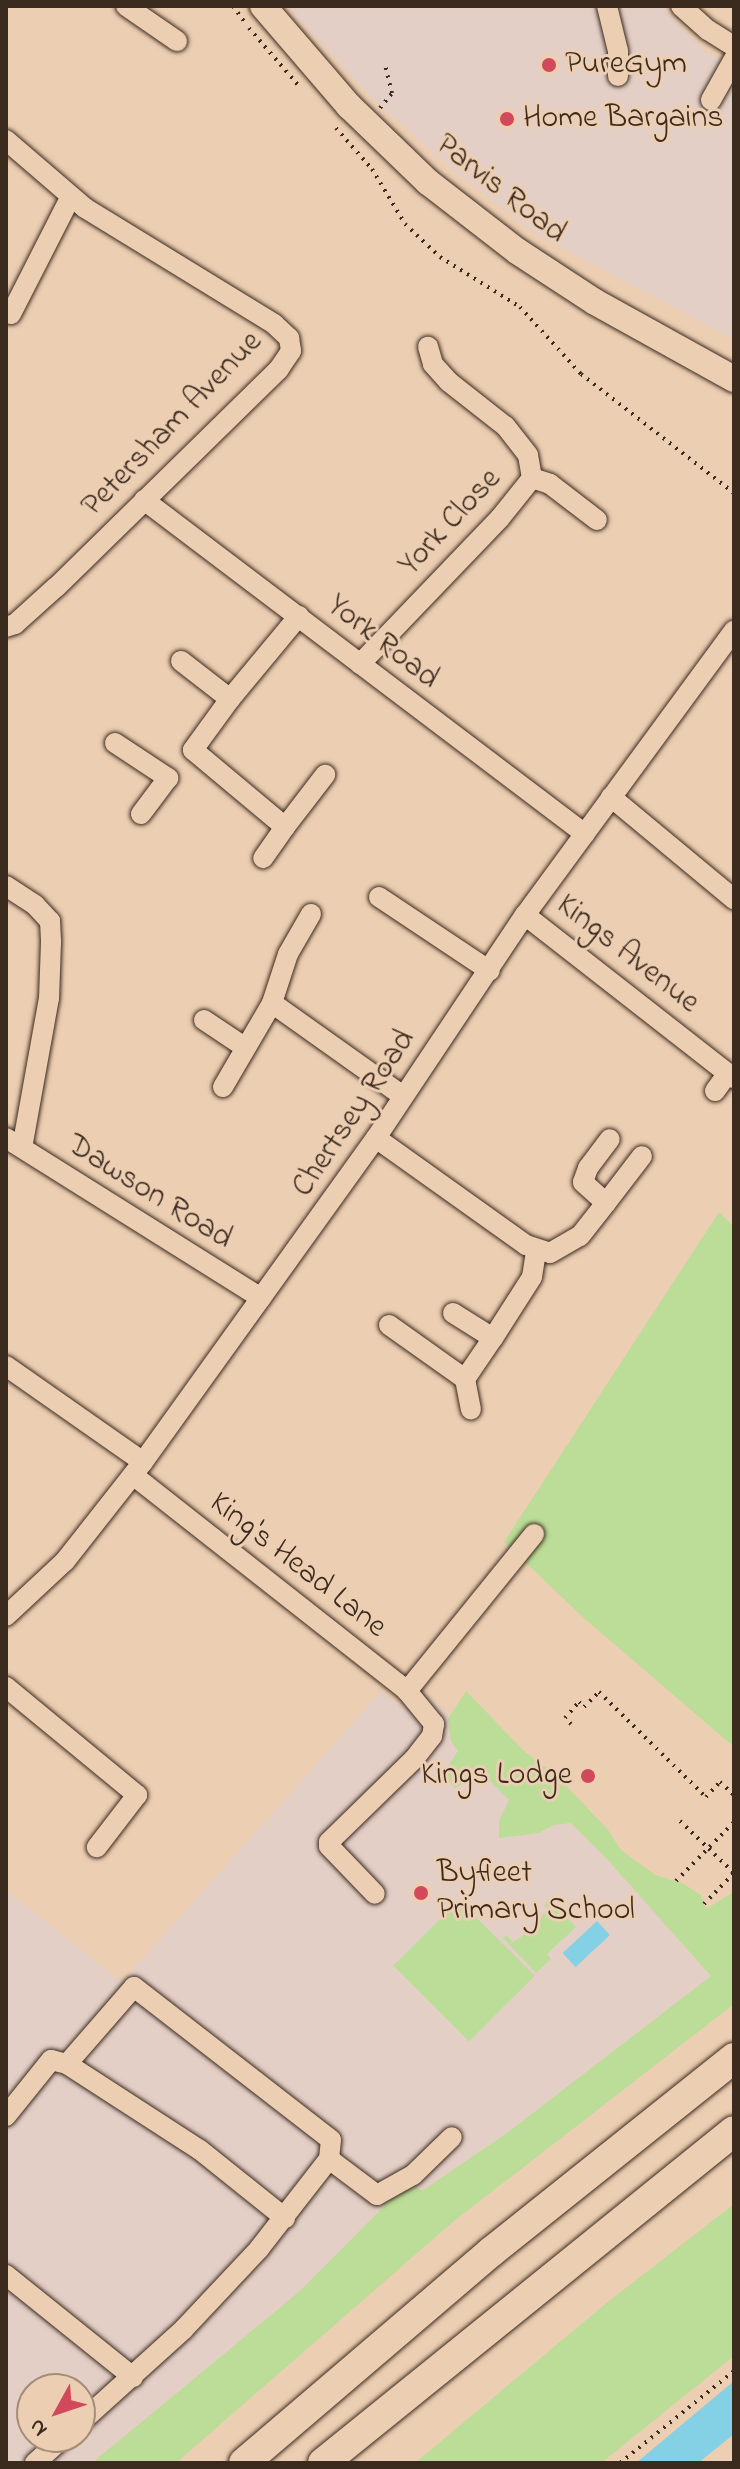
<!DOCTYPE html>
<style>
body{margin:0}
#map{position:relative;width:740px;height:2469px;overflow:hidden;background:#ecceb2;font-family:"Indie Flower",sans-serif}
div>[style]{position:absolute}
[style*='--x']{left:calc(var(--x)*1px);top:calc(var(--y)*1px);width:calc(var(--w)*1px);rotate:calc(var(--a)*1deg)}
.built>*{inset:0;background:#e4cfc7}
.green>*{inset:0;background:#bbdd97;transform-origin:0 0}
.water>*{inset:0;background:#84d0e4;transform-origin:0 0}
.path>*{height:4px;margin-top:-2px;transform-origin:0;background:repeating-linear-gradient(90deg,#3b2a1e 0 2px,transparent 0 8px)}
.roads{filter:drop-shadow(0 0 2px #3b2a1e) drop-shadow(0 0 2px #3b2a1e)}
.minor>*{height:20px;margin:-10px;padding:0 10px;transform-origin:10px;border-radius:10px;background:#ecceb2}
.major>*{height:26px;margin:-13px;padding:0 13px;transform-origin:13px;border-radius:13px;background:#ecceb2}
.highway>*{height:30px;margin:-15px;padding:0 15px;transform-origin:15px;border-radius:15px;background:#ecceb2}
.dots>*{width:22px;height:22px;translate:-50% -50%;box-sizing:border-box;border:4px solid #ecceb2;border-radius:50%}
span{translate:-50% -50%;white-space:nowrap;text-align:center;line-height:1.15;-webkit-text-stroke:6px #ecceb2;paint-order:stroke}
.poi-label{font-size:32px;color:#3b2a1e}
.left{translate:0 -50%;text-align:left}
.right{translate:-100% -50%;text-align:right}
.street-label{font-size:32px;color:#3b2a1e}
.frame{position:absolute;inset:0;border:8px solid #3b2a1e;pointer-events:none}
.north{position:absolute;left:16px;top:2373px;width:80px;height:80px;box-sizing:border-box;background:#ecceb2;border:2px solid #a58c77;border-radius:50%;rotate:230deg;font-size:22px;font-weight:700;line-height:32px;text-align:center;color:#3b2a1e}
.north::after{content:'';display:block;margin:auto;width:28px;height:36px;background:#d1495b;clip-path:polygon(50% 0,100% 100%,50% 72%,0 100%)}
</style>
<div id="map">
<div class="built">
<div style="clip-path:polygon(287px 6px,662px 6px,706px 52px,734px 66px,734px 339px,539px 236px,451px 169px,368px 94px)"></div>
<div style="clip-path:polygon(evenodd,381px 1691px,409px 1711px,429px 1698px,521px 1775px,606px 1858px,711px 1976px,507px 2133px,422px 2191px,409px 2182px,300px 2291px,92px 2463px,6px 2463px,6px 1890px,122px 1982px,381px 1691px,32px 2389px,80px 2389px,80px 2437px,32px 2437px,32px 2389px)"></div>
</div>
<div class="green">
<div style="clip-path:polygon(719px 1212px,734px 1227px,734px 1747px,585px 1619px,504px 1542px)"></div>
<div style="clip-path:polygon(466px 1691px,524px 1751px,556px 1775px,608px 1830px,621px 1850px,655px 1875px,682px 1883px,701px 1895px,706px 1909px,734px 1892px,734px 2004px,454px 2221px,176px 2463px,92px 2463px,300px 2291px,409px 2181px,422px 2191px,507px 2133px,711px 1976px,606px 1858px,571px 1823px,554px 1825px,539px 1833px,499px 1838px,499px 1821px,509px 1800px,484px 1775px,455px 1788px,442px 1775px,458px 1751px,451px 1741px,448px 1719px)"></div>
<div style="clip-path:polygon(548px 1898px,576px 1927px,547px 1954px,551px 1959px,536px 1973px,503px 1938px,506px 1935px,513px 1942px,527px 1933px,548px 1909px,545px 1906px)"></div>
<div style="left:459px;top:1900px;width:107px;height:93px;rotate:45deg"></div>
<div style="clip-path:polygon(734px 2204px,734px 2356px,601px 2463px,415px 2463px,604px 2305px)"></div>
</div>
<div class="water">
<div style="left:597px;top:1921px;width:19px;height:47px;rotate:47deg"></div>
<div style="clip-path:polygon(734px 2381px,734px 2434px,698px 2463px,636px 2463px)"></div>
</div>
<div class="path">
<div style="--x:233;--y:6;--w:19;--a:54"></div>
<div style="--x:249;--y:28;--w:75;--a:49.3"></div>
<div style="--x:380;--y:108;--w:19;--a:-51"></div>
<div style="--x:392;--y:93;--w:30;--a:-104"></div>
<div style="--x:336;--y:128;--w:55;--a:48.7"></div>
<div style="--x:372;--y:169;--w:64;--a:59"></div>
<div style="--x:405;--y:224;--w:48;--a:43.3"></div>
<div style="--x:440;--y:257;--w:94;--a:32"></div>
<div style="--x:520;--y:307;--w:91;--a:47.7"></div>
<div style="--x:581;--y:374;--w:194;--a:37.9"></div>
<div style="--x:571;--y:1724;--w:8;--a:-135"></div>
<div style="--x:565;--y:1718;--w:21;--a:-49"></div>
<div style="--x:579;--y:1702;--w:7;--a:45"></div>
<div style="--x:584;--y:1707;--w:21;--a:-45"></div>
<div style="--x:599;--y:1692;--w:150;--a:44.5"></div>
<div style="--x:706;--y:1797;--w:21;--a:-47"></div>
<div style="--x:720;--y:1782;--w:19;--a:43"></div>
<div style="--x:680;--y:1821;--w:75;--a:43.9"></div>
<div style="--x:676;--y:1881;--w:83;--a:-45.5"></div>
<div style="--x:704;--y:1904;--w:42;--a:-46"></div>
<div style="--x:620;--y:2463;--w:146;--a:-38.9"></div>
</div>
<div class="roads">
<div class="minor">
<div style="--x:126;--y:6;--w:62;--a:34.5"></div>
<div style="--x:607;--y:6;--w:46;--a:76.3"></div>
<div style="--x:618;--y:51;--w:25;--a:90"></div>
<div style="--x:681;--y:6;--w:36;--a:42"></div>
<div style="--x:708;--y:30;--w:31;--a:32"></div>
<div style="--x:711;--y:100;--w:47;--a:-60.7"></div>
<div style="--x:6;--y:140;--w:104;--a:40.7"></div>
<div style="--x:85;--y:208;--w:222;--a:31.5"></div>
<div style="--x:274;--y:324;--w:21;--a:43"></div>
<div style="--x:289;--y:338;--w:13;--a:81"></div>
<div style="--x:291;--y:351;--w:22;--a:124"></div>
<div style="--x:279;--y:369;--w:312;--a:135.6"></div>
<div style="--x:56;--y:587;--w:55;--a:137.9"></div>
<div style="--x:15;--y:624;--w:9;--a:162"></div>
<div style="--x:11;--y:314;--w:132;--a:-63"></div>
<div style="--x:532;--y:478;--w:19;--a:18"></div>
<div style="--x:550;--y:484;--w:59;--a:37.5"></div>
<div style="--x:144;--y:500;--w:553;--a:37.14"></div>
<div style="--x:181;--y:661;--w:62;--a:37.8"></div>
<div style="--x:230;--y:699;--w:108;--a:-50.3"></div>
<div style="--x:360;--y:664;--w:202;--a:-46.2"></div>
<div style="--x:500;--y:518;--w:51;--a:-51.3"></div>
<div style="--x:532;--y:478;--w:23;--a:-100"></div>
<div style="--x:528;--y:455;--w:37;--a:-128"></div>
<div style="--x:505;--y:426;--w:71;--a:-141.8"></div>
<div style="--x:449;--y:382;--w:24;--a:-132"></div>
<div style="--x:433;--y:364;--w:18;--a:-106"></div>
<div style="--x:230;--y:699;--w:63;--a:126"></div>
<div style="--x:193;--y:750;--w:120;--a:39.9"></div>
<div style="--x:285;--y:827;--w:38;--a:125"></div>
<div style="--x:115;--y:743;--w:64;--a:33.4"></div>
<div style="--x:168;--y:778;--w:45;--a:126.9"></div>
<div style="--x:611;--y:797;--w:160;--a:39.7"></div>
<div style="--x:285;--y:827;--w:66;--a:-52.4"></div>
<div style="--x:6;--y:886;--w:35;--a:33"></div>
<div style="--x:35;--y:905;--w:22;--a:47"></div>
<div style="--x:50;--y:921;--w:21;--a:87"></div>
<div style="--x:51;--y:942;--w:56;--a:92"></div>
<div style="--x:49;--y:998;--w:152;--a:100.2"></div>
<div style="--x:379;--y:897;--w:133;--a:33.7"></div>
<div style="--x:311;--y:914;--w:46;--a:119.9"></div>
<div style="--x:288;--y:954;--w:52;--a:108.1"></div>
<div style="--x:272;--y:1003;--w:161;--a:35.4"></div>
<div style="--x:525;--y:915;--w:265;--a:38"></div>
<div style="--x:204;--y:1020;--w:50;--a:33.7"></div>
<div style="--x:223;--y:1087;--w:97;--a:-59.7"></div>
<div style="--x:715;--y:1091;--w:22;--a:-54"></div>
<div style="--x:6;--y:1138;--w:301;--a:32.1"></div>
<div style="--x:376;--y:1138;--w:184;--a:35.5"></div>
<div style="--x:526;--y:1245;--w:25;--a:18"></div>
<div style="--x:550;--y:1253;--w:34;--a:-30"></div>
<div style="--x:580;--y:1236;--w:42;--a:-51.8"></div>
<div style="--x:606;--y:1203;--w:31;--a:-138"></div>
<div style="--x:583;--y:1182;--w:15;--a:-70"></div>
<div style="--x:588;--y:1168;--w:36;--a:-53"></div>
<div style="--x:606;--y:1203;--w:59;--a:-52.5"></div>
<div style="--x:453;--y:1313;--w:47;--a:32"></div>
<div style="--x:493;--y:1338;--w:72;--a:-57.4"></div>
<div style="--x:532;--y:1277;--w:26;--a:-81"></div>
<div style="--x:389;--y:1325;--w:93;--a:35.4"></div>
<div style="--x:465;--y:1379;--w:50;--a:-55.7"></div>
<div style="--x:6;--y:1366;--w:167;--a:35"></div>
<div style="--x:465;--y:1379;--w:31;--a:79"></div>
<div style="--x:133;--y:1475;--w:349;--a:38.2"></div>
<div style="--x:407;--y:1691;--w:43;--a:50.7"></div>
<div style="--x:434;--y:1724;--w:12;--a:99"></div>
<div style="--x:432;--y:1736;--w:29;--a:128"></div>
<div style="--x:414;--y:1759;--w:119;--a:135.7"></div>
<div style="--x:329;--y:1842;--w:4;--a:90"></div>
<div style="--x:329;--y:1846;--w:66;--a:46.2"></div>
<div style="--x:6;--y:1616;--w:81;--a:-43"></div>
<div style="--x:65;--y:1561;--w:126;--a:-51.8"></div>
<div style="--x:143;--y:1462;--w:399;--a:-54.3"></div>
<div style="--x:376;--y:1138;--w:268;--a:-56.3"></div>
<div style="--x:525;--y:915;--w:353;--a:-53.7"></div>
<div style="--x:6;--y:1687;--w:170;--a:39.5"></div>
<div style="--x:137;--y:1795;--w:66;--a:127.6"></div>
<div style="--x:407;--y:1691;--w:202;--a:-51"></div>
<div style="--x:67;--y:2064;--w:102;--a:-49"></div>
<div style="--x:134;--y:1987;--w:249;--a:37.8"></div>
<div style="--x:331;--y:2140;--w:19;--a:96"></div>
<div style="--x:329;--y:2159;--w:114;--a:127.9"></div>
<div style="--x:259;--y:2249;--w:110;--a:133.2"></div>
<div style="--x:184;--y:2329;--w:140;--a:137.9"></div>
<div style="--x:6;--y:2116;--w:72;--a:-51.2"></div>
<div style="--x:51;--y:2060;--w:16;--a:14"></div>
<div style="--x:67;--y:2064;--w:158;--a:32.9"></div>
<div style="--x:200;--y:2150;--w:109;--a:38.7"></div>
<div style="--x:329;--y:2159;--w:60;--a:36.9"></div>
<div style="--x:377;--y:2195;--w:41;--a:-29.1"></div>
<div style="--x:413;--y:2175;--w:54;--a:-44.3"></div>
<div style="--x:6;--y:2275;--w:163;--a:38.8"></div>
<div style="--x:35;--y:2463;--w:39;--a:-42"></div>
</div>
<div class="major">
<div style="--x:263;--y:6;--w:132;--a:49.3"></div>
<div style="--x:349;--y:106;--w:110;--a:43.9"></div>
<div style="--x:428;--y:182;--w:113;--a:37.8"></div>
<div style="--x:517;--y:251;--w:93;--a:33.2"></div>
<div style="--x:595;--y:302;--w:159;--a:29"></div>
</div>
<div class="highway">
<div style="--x:244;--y:2463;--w:325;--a:-40.5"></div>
<div style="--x:491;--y:2252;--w:311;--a:-38.6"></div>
<div style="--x:323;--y:2463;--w:528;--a:-38.93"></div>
</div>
</div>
<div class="dots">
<div style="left:549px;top:65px;background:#d1495b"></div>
<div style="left:507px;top:119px;background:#d1495b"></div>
<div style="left:588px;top:1776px;background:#d1495b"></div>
<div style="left:421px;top:1893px;background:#d1495b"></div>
</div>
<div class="poi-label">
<span class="left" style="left:565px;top:65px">PureGym</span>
<span class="left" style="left:523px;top:119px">Home Bargains</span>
<span class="right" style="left:572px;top:1776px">Kings Lodge</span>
<span class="left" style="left:437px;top:1893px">Byfleet<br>Primary School</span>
</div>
<div class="street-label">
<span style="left:500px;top:190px;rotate:38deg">Parvis Road</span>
<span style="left:173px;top:425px;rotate:-46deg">Petersham Avenue</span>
<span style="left:451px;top:523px;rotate:-47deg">York Close</span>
<span style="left:382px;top:643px;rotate:38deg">York Road</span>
<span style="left:627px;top:955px;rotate:38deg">Kings Avenue</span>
<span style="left:355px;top:1114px;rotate:-56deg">Chertsey Road</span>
<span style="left:149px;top:1193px;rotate:32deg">Dawson Road</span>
<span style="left:297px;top:1566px;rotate:38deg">King's Head Lane</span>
</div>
<div class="frame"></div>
<div class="north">N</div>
</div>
